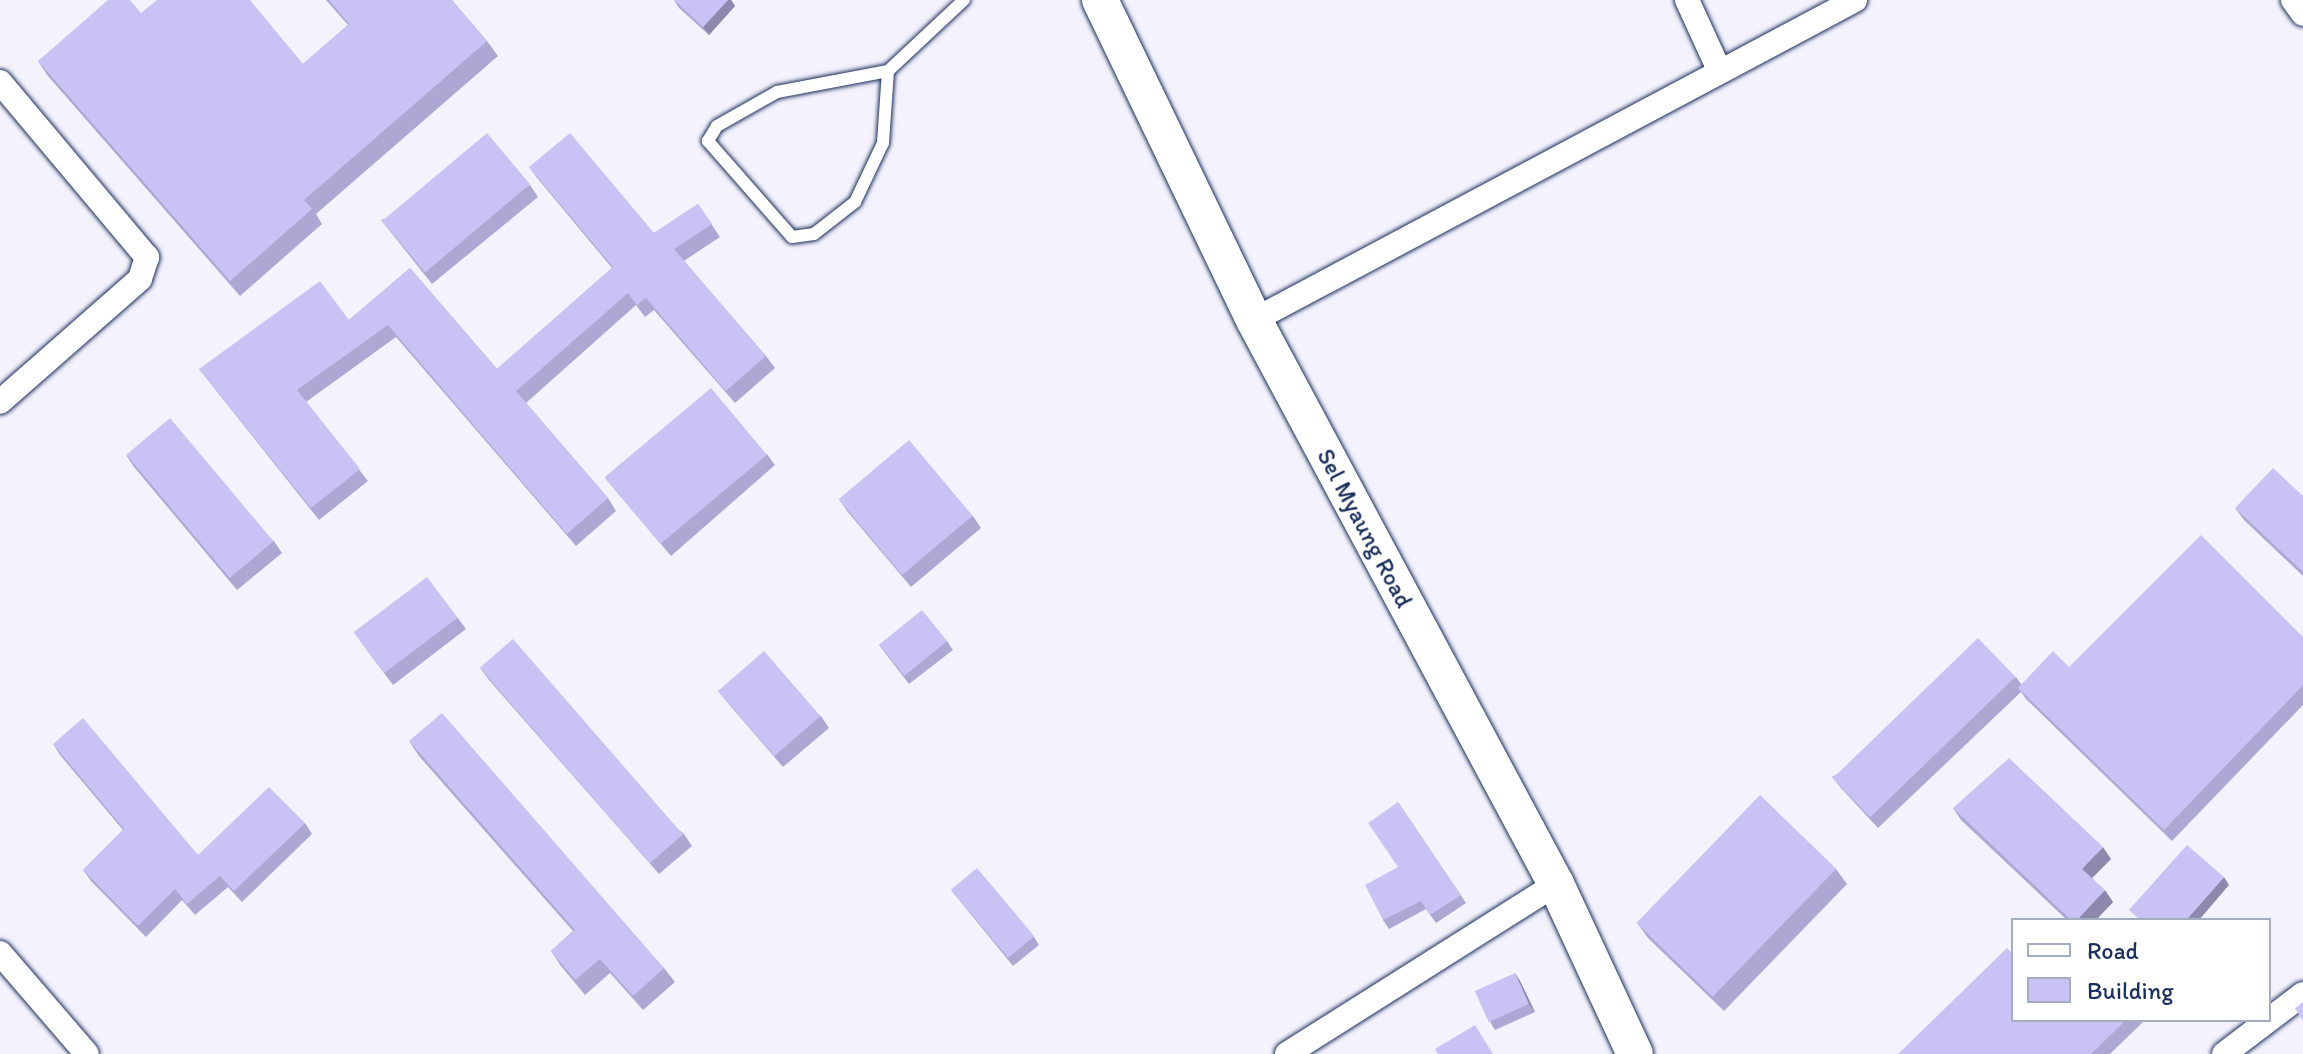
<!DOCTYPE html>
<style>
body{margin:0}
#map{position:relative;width:2303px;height:1054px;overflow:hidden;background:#f4f3fd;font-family:Itim,sans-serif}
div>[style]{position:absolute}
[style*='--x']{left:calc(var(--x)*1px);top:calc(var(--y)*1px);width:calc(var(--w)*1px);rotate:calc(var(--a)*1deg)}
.roads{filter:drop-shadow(0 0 2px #1b2f5e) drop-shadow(0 0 2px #1b2f5e)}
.lane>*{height:12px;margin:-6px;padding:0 6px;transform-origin:6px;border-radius:6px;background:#fff}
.street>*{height:24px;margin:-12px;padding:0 12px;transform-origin:12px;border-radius:12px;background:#fff}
.secondary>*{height:36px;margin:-18px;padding:0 18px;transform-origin:18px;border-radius:18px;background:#fff}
.wall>*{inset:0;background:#ada8d3}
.shaded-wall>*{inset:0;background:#8d88ac}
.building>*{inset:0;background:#c9c3f5;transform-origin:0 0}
span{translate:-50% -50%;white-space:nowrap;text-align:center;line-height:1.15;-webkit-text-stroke:6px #fff;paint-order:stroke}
.street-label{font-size:24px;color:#1b2f5e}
.legend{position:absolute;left:2011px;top:918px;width:260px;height:104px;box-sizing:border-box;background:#fff;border:2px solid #a4acbf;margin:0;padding:10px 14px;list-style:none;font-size:24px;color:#1b2f5e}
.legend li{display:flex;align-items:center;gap:16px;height:40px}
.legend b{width:40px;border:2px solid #a4acbf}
</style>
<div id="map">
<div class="roads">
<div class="lane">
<div style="--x:888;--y:71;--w:72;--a:94"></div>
<div style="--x:883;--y:143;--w:65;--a:115.4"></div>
<div style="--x:855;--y:202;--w:52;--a:142"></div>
<div style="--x:814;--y:234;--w:22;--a:172"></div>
<div style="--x:792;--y:237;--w:128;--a:-131.2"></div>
<div style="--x:708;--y:141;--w:17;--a:-59"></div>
<div style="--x:717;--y:126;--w:69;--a:-29.5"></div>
<div style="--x:777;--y:92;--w:113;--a:-10.7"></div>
<div style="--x:888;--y:71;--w:104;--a:-43.1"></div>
</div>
<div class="street">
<div style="--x:1687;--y:0;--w:79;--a:65.4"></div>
<div style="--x:2293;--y:0;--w:17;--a:54"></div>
<div style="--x:0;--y:82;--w:229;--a:50"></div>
<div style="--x:147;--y:257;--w:23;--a:108"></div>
<div style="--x:140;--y:279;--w:186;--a:138.7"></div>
<div style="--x:1254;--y:320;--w:681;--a:-28.03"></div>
<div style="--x:0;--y:953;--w:133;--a:49.3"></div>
<div style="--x:1287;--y:1054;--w:318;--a:-32.3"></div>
<div style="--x:2224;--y:1054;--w:99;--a:-37.2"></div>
</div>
<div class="secondary">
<div style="--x:1100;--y:0;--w:355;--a:64.3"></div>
<div style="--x:1254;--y:320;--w:640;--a:61.83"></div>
<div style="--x:1556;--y:884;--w:187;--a:65.1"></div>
</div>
</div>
<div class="wall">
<div style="clip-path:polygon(326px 0,452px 0,487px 41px,498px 56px,316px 214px,322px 224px,240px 296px,48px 76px,38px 61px,141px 13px,303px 64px,348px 25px)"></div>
<div style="clip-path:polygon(674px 0,731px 0,735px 6px,709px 35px,679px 8px)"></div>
<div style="clip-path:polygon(529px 167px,654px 233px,698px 204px,720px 237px,684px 261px,766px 356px,775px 368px,735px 403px,654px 310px,645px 317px,636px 305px,526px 403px,608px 498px,616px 511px,576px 546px,396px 337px,306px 402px,368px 481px,319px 520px,199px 369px,349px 320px,410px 268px,497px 369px,612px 268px,538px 179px)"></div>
<div style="clip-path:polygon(530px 185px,538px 197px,432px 284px,381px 220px)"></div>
<div style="clip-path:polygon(767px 454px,775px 465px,671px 556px,615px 490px,606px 479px)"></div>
<div style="clip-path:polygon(126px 455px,274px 541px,282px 553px,237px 590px,134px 467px)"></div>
<div style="clip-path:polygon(2303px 496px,2303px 576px,2244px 520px,2235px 508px)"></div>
<div style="clip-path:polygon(839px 499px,973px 516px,981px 528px,911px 587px,847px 511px)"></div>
<div style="clip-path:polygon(458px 618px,466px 629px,393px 685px,363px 645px)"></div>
<div style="clip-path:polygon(2303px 637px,2303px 705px,2172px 841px,2026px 699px,2021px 692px,1878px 828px,1841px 788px,1832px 777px,2016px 677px,2021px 684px,2069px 667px)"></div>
<div style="clip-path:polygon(947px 641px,953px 650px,909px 684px,879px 645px)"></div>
<div style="clip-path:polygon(480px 668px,684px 834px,692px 846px,659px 874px,489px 680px)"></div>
<div style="clip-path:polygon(718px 691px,821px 716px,829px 728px,783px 767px,727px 702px)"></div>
<div style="clip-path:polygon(409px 741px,664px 968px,675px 982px,643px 1010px,610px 973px,585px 995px,561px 966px,551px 951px,573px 931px,419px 756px)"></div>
<div style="clip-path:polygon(53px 744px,198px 855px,305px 823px,312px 834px,242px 902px,228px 887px,195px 915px,182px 900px,146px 937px,91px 881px,83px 870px,123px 830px,60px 755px)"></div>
<div style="clip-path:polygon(1398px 802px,1466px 903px,1436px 923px,1426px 909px,1389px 929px,1383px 920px,1398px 867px)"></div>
<div style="clip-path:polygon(1953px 808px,2111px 859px,2092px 878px,2113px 902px,2096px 920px,2067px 920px,1961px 820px)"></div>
<div style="clip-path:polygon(1836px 869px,1847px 884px,1724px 1011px,1648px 938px,1637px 923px)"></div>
<div style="clip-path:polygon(951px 890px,1034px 937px,1039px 945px,1013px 966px)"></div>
<div style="clip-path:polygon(1515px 973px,1520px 981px,1535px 1012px,1495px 1030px,1490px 1022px)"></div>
<div style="clip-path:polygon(2013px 1020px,2145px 1020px,2110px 1054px,1898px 1054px)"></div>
</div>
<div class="shaded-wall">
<div style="clip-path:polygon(728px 0,731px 0,735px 6px,709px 35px,703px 27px)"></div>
<div style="clip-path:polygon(2103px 847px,2111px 859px,2090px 880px,2082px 869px)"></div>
<div style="clip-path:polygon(2224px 877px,2229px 885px,2199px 920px,2186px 920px)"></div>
<div style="clip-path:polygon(2105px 890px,2113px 902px,2096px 920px,2077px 920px)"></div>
<div style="clip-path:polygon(1515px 973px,1520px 981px,1535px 1012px,1529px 1004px)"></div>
</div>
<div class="building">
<div style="clip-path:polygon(108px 0,130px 0,141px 13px,157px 0,250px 0,303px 64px,349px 24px,329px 0,452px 0,487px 41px,304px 200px,312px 209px,230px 281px,38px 61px)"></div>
<div style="clip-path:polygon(674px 0,728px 0,703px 27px)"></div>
<div style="left:487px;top:133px;width:67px;height:137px;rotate:50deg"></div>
<div style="clip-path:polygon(570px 133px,654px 233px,698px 204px,712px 224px,674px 249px,766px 356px,726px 391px,646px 298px,637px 305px,628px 293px,516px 391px,608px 498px,567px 534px,388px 325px,297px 390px,360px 469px,311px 508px,199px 369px,320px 281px,349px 320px,410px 268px,497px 369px,613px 267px,529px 167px)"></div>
<div style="left:711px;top:388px;width:87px;height:139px;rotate:50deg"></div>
<div style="left:170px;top:418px;width:161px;height:57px;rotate:50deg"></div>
<div style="left:909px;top:440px;width:99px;height:92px;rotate:50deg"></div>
<div style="clip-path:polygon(2273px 468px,2303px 496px,2303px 572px,2235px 508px)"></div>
<div style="clip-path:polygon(2201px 535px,2303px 637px,2303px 685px,2164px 830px,2018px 688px,2053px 651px,2069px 667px)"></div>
<div style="left:427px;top:577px;width:51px;height:92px;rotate:53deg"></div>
<div style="left:922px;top:610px;width:40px;height:55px;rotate:51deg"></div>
<div style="left:1978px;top:638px;width:54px;height:202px;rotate:46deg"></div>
<div style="left:513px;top:639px;width:259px;height:44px;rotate:49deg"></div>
<div style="left:764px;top:651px;width:86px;height:61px;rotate:49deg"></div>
<div style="clip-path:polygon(442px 713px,664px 968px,633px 996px,600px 959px,575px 980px,551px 951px,575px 930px,409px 741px)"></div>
<div style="clip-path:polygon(83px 718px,198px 855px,269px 787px,305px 823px,234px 891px,220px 876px,187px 904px,175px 889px,138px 926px,83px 870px,124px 829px,53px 744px)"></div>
<div style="clip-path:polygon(2009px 758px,2103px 847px,2082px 869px,2105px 890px,2077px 920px,2071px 920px,1953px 808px)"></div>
<div style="left:1760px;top:795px;width:106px;height:178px;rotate:44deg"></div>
<div style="clip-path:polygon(1398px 802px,1461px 895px,1430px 915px,1421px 901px,1383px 920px,1365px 885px,1398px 867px,1368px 823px)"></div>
<div style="clip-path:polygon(2187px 845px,2224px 877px,2186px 920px,2140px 920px,2129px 910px)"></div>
<div style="left:977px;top:868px;width:89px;height:34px;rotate:50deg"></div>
<div style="clip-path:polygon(2007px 948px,2013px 954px,2013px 1020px,2126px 1020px,2091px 1054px,1898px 1054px)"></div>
<div style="left:1515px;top:973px;width:34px;height:44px;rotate:66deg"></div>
<div style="clip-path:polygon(2303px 1002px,2303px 1021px,2295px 1008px)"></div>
<div style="clip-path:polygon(1475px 1025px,1493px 1054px,1438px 1054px,1435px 1049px)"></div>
</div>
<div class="street-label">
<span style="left:1365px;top:528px;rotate:62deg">Sel Myaung Road</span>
</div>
<ul class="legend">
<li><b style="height:10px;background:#fff"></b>Road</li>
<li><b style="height:22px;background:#c9c3f5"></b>Building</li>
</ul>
</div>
